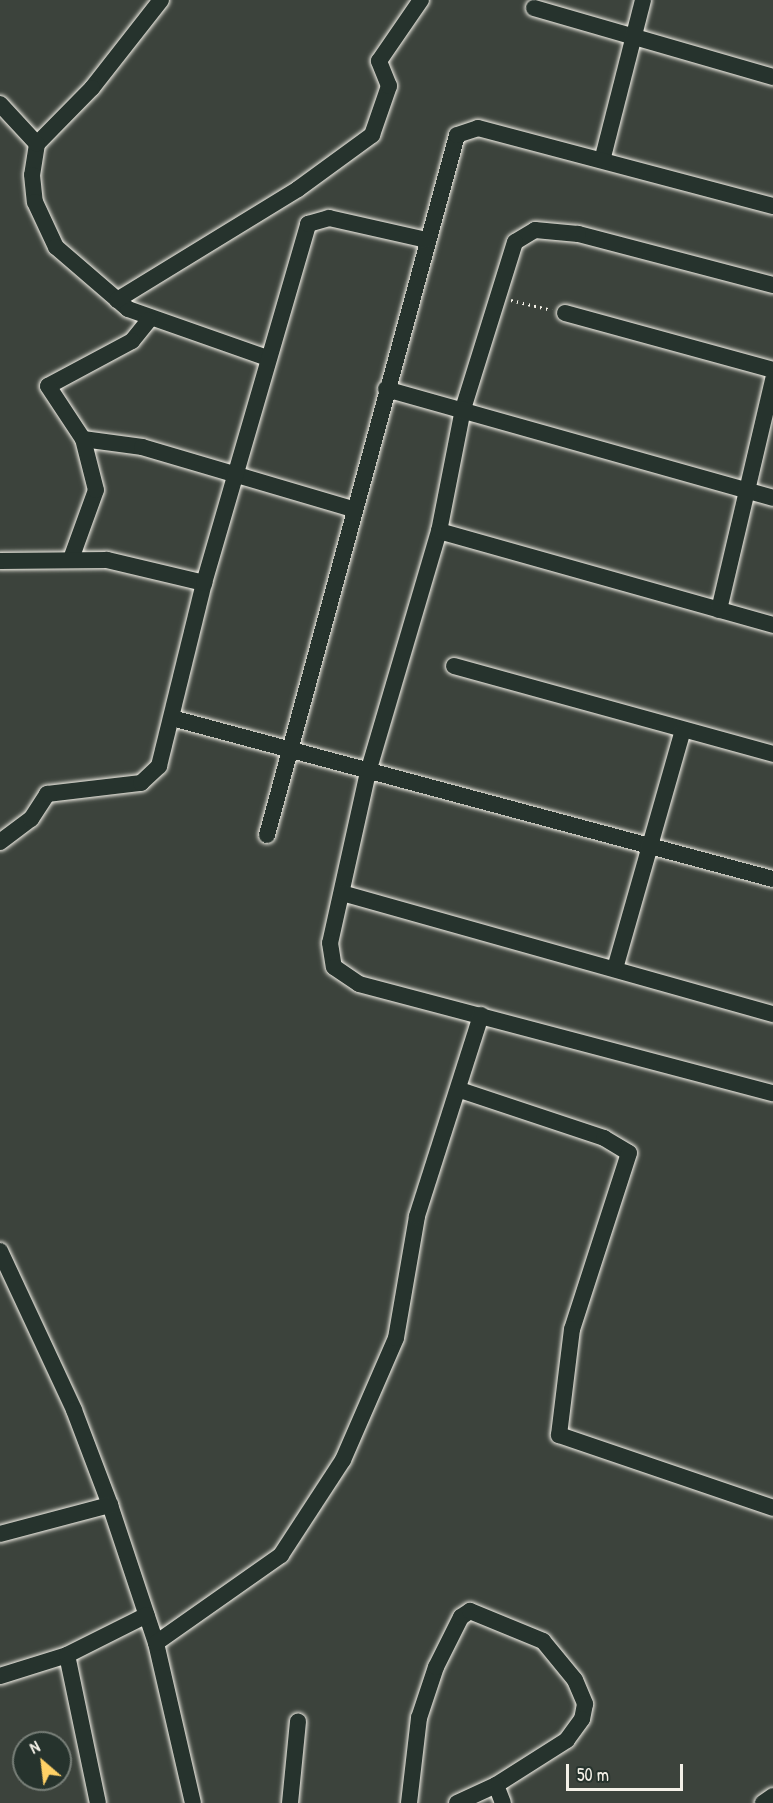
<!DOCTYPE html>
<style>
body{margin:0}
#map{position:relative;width:773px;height:1803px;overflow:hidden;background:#3c433c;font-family:"Patrick Hand",sans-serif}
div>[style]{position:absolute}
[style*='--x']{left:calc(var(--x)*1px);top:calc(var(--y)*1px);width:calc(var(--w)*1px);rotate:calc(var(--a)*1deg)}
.path>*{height:3px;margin-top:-1.5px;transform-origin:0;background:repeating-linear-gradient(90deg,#f4f1e8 0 1.5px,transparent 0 6px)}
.roads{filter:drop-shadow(0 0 2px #f4f1e8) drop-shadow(0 0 2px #f4f1e8)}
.minor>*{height:16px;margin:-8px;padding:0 8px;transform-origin:8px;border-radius:8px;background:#26332d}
span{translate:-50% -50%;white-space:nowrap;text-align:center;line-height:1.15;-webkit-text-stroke:5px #26332d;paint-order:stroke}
.north{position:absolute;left:12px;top:1731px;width:60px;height:60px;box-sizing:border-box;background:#26332d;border:2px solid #787f78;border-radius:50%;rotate:332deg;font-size:16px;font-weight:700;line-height:24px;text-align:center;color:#f4f1e8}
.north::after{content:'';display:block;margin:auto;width:21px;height:27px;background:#ffd166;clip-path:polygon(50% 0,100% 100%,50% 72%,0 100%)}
.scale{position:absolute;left:566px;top:1764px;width:117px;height:27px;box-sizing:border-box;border:3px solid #f4f1e8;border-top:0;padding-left:8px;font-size:18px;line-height:21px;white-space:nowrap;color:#f4f1e8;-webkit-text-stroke:4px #26332d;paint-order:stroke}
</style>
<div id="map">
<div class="path">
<div style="--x:511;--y:300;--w:42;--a:13.7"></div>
</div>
<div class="roads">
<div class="minor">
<div style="--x:161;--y:0;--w:112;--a:128.1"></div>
<div style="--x:92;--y:88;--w:78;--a:134.5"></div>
<div style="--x:37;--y:144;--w:31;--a:99"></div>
<div style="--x:32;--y:175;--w:27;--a:84"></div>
<div style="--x:35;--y:202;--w:50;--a:65"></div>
<div style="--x:56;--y:247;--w:95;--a:40.7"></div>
<div style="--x:128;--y:309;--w:147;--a:19.4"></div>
<div style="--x:534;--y:8;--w:249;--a:16.1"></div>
<div style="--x:0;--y:104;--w:54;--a:47.2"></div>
<div style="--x:603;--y:157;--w:162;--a:-75.7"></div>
<div style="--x:773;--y:285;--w:202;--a:-165.3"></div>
<div style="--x:578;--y:234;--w:43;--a:-174.7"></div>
<div style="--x:535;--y:230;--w:23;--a:149"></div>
<div style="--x:515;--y:242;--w:175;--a:107.3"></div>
<div style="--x:463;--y:409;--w:124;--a:101.1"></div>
<div style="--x:439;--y:531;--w:251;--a:106.4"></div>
<div style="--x:368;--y:772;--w:175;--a:102.5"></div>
<div style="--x:330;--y:943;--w:24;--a:81"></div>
<div style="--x:334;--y:967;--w:30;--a:34"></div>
<div style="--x:359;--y:984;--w:428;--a:14.8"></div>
<div style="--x:117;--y:300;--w:212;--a:-31.5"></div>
<div style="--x:298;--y:189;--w:92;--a:-36.1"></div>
<div style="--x:372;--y:135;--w:52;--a:-70.9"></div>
<div style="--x:389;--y:86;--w:27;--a:-112"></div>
<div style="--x:379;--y:61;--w:74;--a:-55.5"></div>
<div style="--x:565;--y:313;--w:216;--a:15.3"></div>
<div style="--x:149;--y:320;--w:27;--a:129"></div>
<div style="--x:132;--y:341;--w:95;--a:151.8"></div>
<div style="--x:48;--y:386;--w:64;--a:56.6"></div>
<div style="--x:83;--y:439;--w:60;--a:7.7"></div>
<div style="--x:142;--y:447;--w:219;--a:16.4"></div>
<div style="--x:386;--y:389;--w:402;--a:15.7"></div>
<div style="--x:439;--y:531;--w:347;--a:15.7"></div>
<div style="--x:71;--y:559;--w:73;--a:-70.1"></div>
<div style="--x:96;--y:490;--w:53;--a:-104.3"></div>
<div style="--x:0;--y:561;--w:107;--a:-0.5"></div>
<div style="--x:107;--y:560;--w:100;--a:13.3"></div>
<div style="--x:719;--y:610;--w:237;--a:-76.8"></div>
<div style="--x:454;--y:666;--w:331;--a:15.4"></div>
<div style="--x:172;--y:718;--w:622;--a:15"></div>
<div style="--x:267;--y:835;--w:725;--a:-74.81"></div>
<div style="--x:457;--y:135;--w:22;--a:-18"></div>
<div style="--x:478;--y:128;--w:305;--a:14.8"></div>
<div style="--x:0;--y:842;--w:39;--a:-37"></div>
<div style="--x:31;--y:819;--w:30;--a:-57"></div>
<div style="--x:47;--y:794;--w:95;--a:-6.7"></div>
<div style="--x:141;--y:783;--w:25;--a:-43"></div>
<div style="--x:159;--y:766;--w:188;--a:-76.2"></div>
<div style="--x:204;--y:583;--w:374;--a:-73.8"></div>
<div style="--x:308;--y:224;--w:22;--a:-16"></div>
<div style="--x:329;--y:218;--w:100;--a:12.7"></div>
<div style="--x:342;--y:893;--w:448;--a:15.7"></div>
<div style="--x:616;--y:965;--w:244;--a:-74.1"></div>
<div style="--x:460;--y:1090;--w:152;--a:18.4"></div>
<div style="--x:604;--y:1138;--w:29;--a:31"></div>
<div style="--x:629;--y:1153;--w:185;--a:107.9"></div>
<div style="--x:572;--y:1329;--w:107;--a:97"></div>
<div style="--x:559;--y:1435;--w:226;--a:18.8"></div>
<div style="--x:0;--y:1251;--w:175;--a:65"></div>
<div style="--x:74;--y:1410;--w:102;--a:69.2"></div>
<div style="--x:110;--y:1505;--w:145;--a:71.6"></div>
<div style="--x:156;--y:1643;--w:164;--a:77"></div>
<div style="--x:0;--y:1534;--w:114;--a:-14.8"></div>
<div style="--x:156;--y:1643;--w:153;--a:-35.1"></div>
<div style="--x:281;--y:1555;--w:113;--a:-56.9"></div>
<div style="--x:343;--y:1460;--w:133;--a:-66.5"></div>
<div style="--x:396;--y:1338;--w:124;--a:-80.2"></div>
<div style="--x:417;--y:1216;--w:211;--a:-72.3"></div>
<div style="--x:67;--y:1655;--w:151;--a:78.2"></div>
<div style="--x:0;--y:1676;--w:70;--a:-17.4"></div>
<div style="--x:67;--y:1655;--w:89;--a:-26.6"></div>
<div style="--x:290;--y:1803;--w:82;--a:-84.4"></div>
<div style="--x:409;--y:1803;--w:86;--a:-83.3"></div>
<div style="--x:419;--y:1718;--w:54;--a:-71.6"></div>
<div style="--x:436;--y:1667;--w:56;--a:-63.4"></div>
<div style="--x:461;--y:1617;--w:11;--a:-34"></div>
<div style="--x:470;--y:1611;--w:79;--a:22.3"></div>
<div style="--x:543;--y:1641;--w:50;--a:50.6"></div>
<div style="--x:575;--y:1680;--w:26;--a:67"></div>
<div style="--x:585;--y:1704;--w:15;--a:101"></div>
<div style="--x:582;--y:1719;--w:26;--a:126"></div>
<div style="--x:567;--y:1740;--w:84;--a:147.6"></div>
<div style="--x:457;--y:1803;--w:43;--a:-24.8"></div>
<div style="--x:496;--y:1785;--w:19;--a:69"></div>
<div style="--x:763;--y:1803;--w:12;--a:-35"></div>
</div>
</div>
<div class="north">N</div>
<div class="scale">50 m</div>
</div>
